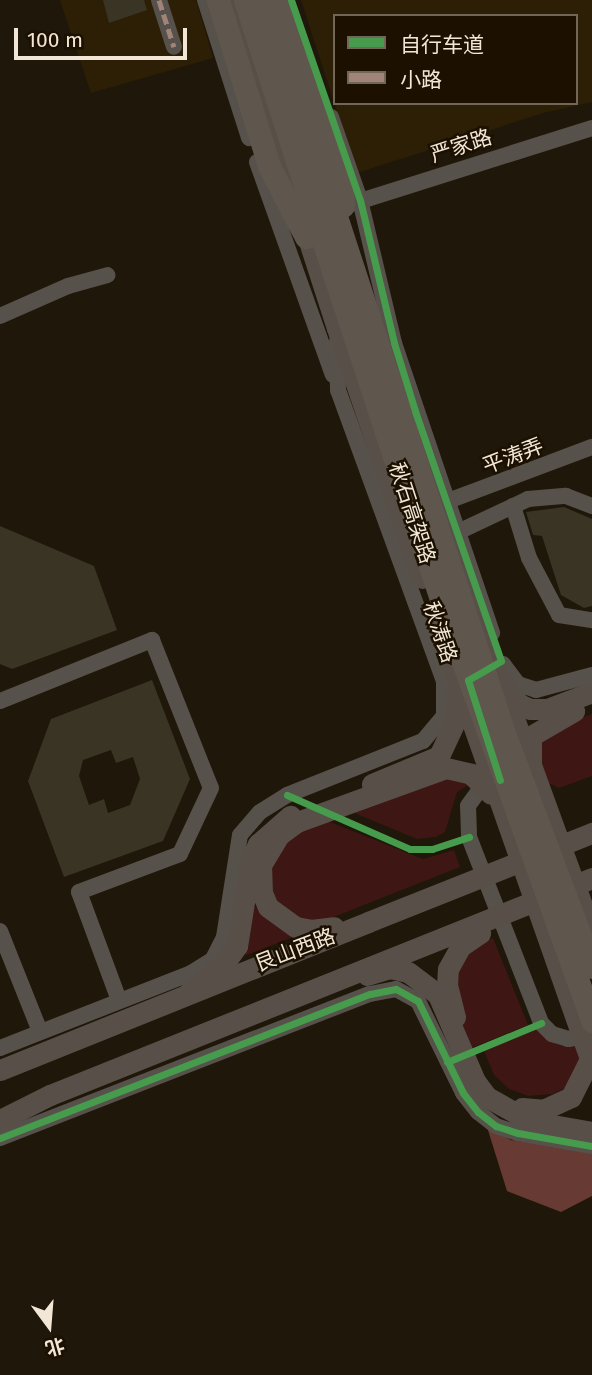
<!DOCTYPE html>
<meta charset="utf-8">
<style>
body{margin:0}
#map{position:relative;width:592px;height:1375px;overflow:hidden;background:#1f1709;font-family:"Fira Sans","Noto Sans SC",sans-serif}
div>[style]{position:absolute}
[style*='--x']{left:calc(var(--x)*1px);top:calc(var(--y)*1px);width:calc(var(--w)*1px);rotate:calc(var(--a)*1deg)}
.built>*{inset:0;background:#2d1f05}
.green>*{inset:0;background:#3e1613}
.forest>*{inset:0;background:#673a34}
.building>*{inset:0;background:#393423}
.minor>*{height:16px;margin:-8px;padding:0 8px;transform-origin:8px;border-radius:8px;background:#56514a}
.major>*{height:21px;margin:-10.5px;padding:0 10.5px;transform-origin:10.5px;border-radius:10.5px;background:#585048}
.highway>*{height:23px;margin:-11.5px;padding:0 11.5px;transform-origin:11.5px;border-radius:11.5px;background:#5f574d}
.major-bridge>*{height:21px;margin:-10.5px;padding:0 10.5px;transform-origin:10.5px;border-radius:10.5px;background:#585048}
.highway-bridge>*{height:23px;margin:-11.5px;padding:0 11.5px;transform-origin:11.5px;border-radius:11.5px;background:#5f574d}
.quiet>*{height:5px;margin-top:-2.5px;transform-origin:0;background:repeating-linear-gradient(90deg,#a18479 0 10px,transparent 0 15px)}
.cycleway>*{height:7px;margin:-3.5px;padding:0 3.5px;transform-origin:3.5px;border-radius:3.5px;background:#469c4c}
span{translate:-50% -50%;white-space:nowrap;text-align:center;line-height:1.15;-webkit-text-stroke:5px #1c1000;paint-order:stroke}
.street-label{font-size:21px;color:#f2e7d7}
.legend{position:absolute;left:333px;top:14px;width:245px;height:91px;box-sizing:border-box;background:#1c1000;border:2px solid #726656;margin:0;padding:9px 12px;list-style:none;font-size:21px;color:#f2e7d7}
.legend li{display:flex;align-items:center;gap:14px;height:35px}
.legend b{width:35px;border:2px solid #726656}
.north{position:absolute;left:14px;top:1291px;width:70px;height:70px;-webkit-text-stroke:5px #1c1000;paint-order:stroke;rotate:164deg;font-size:19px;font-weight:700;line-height:28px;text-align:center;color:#f2e7d7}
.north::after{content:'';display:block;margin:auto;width:24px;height:32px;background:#f2e7d7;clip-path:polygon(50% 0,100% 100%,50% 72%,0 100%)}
.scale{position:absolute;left:14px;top:28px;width:173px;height:32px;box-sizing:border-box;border:4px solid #f2e7d7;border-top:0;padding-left:9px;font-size:21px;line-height:24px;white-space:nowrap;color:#f2e7d7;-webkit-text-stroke:5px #1c1000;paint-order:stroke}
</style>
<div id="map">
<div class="built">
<div style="clip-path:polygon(60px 0,196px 0,213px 58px,91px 93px)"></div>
<div style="clip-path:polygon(evenodd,301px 0,592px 0,592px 102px,543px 113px,357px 173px,301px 0,335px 16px,576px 16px,576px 103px,335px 103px,335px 16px)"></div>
</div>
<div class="green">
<div style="clip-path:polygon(592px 714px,592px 776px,559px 788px,544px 781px,536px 745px,556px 727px)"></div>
<div style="clip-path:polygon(437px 775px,470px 784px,457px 792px,445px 832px,436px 837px,417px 839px,347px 810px)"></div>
<div style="clip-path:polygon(325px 820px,423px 859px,454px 850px,460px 867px,331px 918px,300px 923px,276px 904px,268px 881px,270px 867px,282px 842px)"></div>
<div style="clip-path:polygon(260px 906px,291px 931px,291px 938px,247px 955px,241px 951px,252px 908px)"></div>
<div style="clip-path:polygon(493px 938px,528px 1025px,471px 1048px,455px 1009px,455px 970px,473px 948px)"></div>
<div style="clip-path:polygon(539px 1028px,582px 1049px,573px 1084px,553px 1094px,528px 1096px,509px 1089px,494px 1075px,484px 1051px)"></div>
</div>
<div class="forest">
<div style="clip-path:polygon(487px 1127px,511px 1140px,592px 1152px,592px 1196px,561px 1212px,507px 1191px)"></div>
</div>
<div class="building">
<div style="clip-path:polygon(103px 0,144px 0,147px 10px,109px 23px)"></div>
<div style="clip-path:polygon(564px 507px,592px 519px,592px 606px,584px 608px,561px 595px,542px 536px,533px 535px,526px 512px)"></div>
<div style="clip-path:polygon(0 526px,94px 566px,117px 630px,12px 669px,0 664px)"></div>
<div style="clip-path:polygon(evenodd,152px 680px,190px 779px,163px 841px,64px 877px,28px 781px,51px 719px,152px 680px,111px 750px,116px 763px,133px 757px,140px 779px,130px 805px,108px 813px,104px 799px,89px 805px,79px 776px,83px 760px,111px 750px)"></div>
</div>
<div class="minor">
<div style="--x:159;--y:0;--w:49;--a:72.3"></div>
<div style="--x:205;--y:0;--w:145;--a:72.3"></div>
<div style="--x:331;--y:117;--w:88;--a:70.7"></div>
<div style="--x:360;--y:200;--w:147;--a:76.6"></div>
<div style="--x:394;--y:343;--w:306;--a:71.3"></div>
<div style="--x:257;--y:162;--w:226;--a:70.4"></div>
<div style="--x:351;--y:204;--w:253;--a:-17.5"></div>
<div style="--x:0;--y:316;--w:74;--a:-23.8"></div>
<div style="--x:68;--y:286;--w:41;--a:-15.4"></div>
<div style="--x:337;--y:341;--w:49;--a:88.8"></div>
<div style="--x:338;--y:390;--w:311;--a:70"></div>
<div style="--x:444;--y:682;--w:10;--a:0"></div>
<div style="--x:448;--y:501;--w:154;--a:-20.6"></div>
<div style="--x:513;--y:506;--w:54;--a:72.9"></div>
<div style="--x:529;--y:558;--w:64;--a:62.2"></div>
<div style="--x:559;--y:615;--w:33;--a:9"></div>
<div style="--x:458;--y:532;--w:77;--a:-25.2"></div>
<div style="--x:528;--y:499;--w:38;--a:-5"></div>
<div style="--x:566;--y:496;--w:28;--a:21"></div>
<div style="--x:503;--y:664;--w:25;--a:53"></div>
<div style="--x:518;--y:684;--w:19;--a:18"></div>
<div style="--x:536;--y:690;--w:58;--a:-15"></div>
<div style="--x:0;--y:701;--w:164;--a:-21.9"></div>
<div style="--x:152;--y:640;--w:159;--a:68.3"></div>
<div style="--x:211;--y:788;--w:73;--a:115.2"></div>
<div style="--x:180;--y:854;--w:108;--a:159.4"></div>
<div style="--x:79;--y:892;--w:115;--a:69.7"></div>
<div style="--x:494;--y:783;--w:18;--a:151"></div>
<div style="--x:478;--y:792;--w:17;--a:126"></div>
<div style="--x:468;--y:806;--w:31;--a:88"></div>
<div style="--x:469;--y:837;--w:199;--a:68.8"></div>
<div style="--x:541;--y:1023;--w:16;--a:45"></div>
<div style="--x:552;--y:1034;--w:17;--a:17"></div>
<div style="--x:568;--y:1039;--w:24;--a:-9"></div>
<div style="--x:0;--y:931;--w:105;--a:68.3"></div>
<div style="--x:0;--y:1048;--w:205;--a:-21.4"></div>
<div style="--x:191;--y:973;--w:26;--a:-32"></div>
<div style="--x:213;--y:959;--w:25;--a:-63"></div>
<div style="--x:224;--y:937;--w:103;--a:-81.1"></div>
<div style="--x:240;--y:835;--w:30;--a:-49"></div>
<div style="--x:260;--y:812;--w:32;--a:-32"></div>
<div style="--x:287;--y:795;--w:146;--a:-21.7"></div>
<div style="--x:423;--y:741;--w:33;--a:-50"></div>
<div style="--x:444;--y:716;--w:34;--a:-90"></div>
<div style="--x:0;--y:1138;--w:397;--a:-21.3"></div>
<div style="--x:370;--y:994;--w:26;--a:-11"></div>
<div style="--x:396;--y:989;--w:25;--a:29"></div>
<div style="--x:418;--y:1001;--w:102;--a:63.9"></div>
<div style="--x:463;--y:1093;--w:24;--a:52"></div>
<div style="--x:478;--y:1112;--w:23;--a:38"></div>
<div style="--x:496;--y:1126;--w:23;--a:18"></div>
<div style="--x:518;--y:1133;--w:75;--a:10"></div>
</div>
<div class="major">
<div style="--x:231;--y:0;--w:345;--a:72.1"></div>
<div style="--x:503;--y:684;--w:26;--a:51"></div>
<div style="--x:519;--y:704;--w:12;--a:24"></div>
<div style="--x:530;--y:709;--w:17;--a:0"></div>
<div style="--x:547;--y:709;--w:48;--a:-20.7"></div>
<div style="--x:531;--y:762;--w:26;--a:-90"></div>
<div style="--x:531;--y:736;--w:50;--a:-30.2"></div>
<div style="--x:372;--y:784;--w:73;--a:-22.7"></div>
<div style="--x:439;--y:756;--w:38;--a:-65"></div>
<div style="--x:455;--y:722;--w:38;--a:-85"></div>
<div style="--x:268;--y:907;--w:34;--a:36"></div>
<div style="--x:296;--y:927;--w:15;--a:11"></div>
<div style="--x:311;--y:930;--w:23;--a:-7"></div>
<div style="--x:367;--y:975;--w:24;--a:-17"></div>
<div style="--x:390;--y:968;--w:18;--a:13"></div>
<div style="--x:408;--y:972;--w:38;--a:37"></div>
<div style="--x:438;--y:995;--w:94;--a:66.7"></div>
<div style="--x:475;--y:1081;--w:20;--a:53"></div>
<div style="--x:487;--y:1097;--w:49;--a:29.2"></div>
<div style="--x:530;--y:1121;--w:63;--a:10.1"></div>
<div style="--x:189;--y:992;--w:48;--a:-40"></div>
<div style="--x:226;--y:961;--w:19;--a:-54"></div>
<div style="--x:237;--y:946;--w:88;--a:-80.9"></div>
<div style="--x:251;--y:859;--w:17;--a:-65"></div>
<div style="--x:258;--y:844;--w:43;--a:-41.2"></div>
<div style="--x:0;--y:1070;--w:397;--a:-21.9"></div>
<div style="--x:522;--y:1108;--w:21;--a:5"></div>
<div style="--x:543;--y:1110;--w:31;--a:-25"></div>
<div style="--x:571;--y:1097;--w:42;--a:-63.4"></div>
<div style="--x:0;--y:1120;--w:56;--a:-26.6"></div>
</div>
<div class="highway">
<div style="--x:218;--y:0;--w:174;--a:72.9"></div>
<div style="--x:269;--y:166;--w:80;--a:62.5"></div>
<div style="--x:245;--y:0;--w:224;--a:72.1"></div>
<div style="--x:264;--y:0;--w:221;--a:71.6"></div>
<div style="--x:282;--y:0;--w:193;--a:71.8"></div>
<div style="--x:342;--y:183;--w:23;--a:88"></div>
</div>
<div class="major-bridge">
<div style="--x:337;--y:328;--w:264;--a:71.2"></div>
<div style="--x:436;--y:619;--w:466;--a:70.7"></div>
<div style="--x:479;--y:622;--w:330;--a:70"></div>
<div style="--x:268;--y:907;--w:15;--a:-113"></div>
<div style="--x:262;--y:893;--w:28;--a:-92"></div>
<div style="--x:261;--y:865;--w:35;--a:-59"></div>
<div style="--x:279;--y:835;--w:22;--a:-36"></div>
<div style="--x:297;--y:822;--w:158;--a:-19.9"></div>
<div style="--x:446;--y:768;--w:26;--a:13"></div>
<div style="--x:471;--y:774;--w:28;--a:45"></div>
<div style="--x:368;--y:922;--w:241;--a:-21.7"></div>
<div style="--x:455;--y:1017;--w:32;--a:-104"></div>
<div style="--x:447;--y:986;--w:17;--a:-87"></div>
<div style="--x:448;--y:969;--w:26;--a:-61"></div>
<div style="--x:461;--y:946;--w:23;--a:-34"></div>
<div style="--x:50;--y:1095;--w:584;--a:-21.82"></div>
</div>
<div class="highway-bridge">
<div style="--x:334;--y:210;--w:550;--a:71.99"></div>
<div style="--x:504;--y:733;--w:250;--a:69.4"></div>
<div style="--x:314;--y:213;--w:417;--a:71.8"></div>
<div style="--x:444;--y:609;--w:438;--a:70.2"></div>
</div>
<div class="quiet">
<div style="--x:159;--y:0;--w:49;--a:72.3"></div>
</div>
<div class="cycleway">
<div style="--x:291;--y:0;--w:212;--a:71"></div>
<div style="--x:360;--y:200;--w:147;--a:76.6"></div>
<div style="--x:394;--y:343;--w:71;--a:72.8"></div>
<div style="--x:415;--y:411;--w:264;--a:71"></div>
<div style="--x:501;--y:661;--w:38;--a:150"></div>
<div style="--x:468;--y:680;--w:105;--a:72.3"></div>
<div style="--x:287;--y:795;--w:134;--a:23.7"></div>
<div style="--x:410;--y:849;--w:22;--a:0"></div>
<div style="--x:432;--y:849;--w:39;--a:-18"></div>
<div style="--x:447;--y:1062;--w:102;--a:-22.5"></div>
<div style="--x:0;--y:1138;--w:397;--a:-21.3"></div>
<div style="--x:370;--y:994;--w:26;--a:-11"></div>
<div style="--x:396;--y:989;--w:25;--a:29"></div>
<div style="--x:418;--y:1001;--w:102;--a:63.9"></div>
<div style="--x:463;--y:1093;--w:24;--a:52"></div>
<div style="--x:478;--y:1112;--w:23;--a:38"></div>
<div style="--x:496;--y:1126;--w:23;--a:18"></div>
<div style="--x:518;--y:1133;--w:75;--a:10"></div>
</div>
<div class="street-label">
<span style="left:461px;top:146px;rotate:-18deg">严家路</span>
<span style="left:513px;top:456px;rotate:-21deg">平涛弄</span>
<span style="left:412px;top:513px;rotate:72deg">秋石高架路</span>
<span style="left:440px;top:632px;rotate:71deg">秋涛路</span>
<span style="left:295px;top:950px;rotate:-21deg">艮山西路</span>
</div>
<ul class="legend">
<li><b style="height:9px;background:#469c4c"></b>自行车道</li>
<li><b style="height:9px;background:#a18479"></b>小路</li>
</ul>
<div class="north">北</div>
<div class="scale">100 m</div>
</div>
